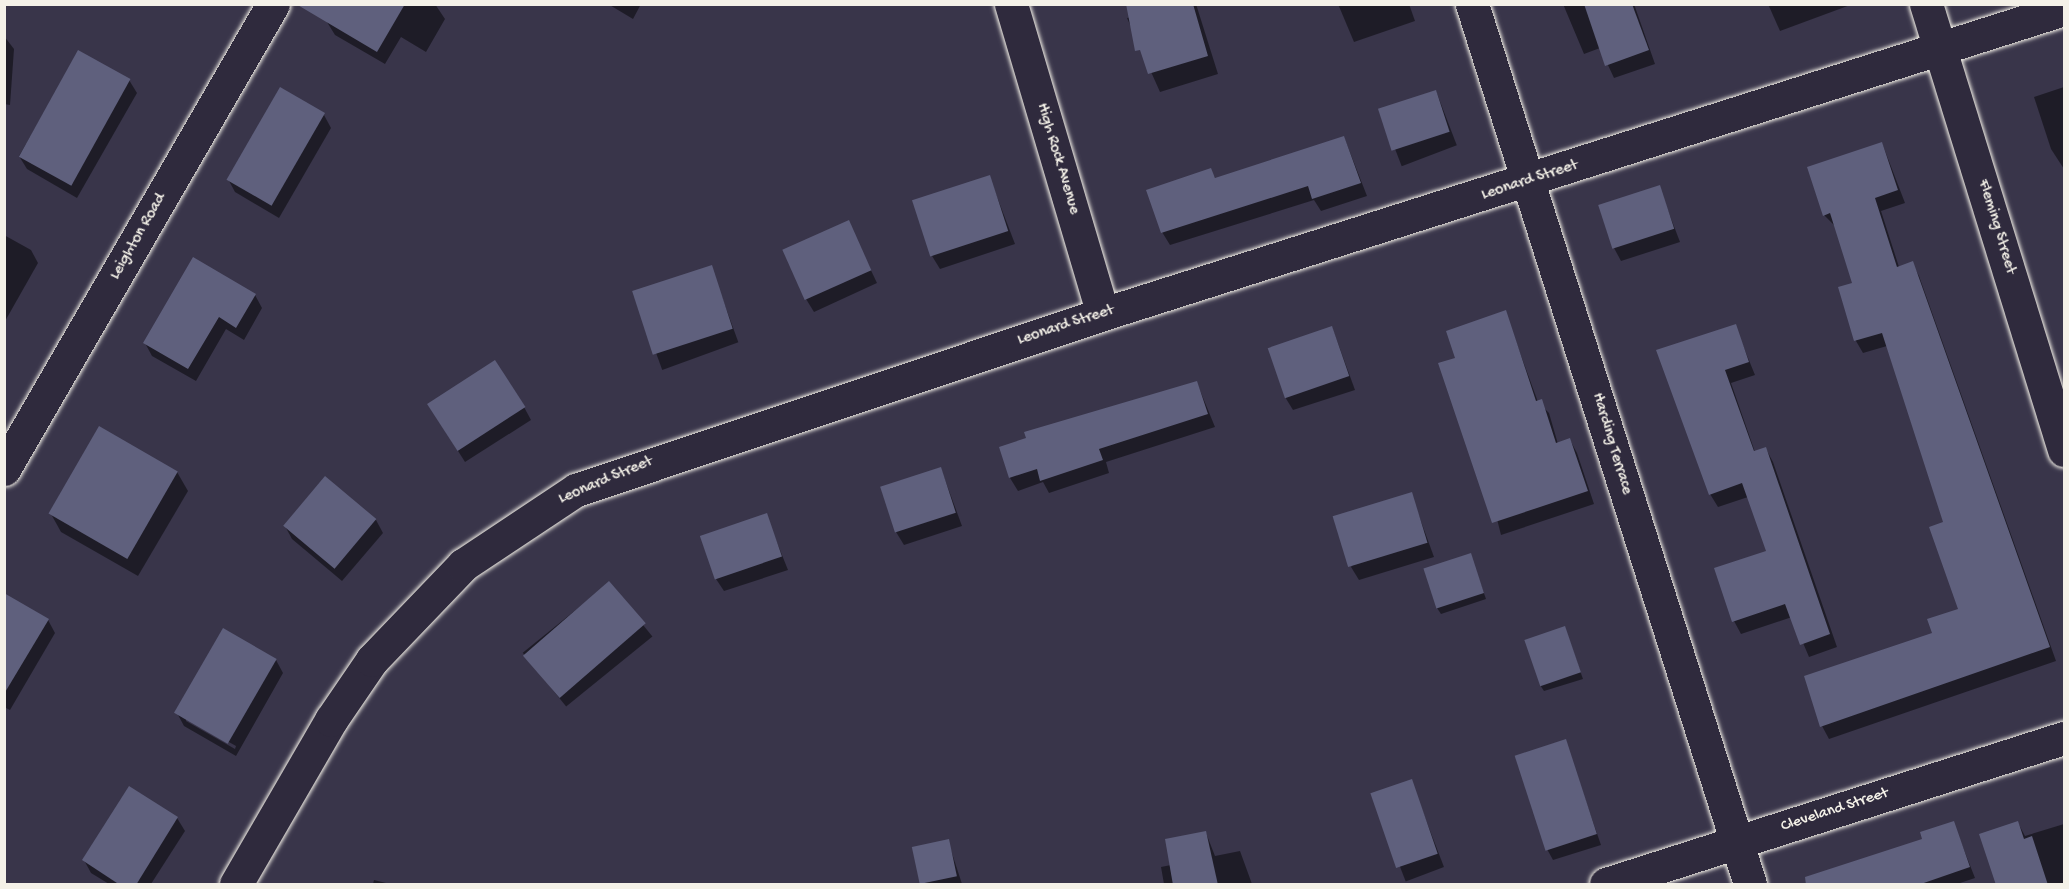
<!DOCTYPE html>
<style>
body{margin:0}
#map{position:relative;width:2069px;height:889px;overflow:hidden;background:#39354a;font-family:"Gochi Hand",sans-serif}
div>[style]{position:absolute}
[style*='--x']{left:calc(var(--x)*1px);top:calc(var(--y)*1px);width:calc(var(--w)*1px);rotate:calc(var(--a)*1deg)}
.shadow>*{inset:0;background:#0007;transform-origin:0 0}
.building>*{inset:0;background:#5f607d;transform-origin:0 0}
.roads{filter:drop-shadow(0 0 2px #f4f1e8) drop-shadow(0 0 2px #f4f1e8)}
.minor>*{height:33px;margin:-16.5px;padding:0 16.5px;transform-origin:16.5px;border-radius:16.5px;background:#2f2a3d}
span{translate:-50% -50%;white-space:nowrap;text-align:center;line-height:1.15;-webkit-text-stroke:4.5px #2f2a3d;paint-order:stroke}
.street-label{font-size:16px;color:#f4f1e8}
.frame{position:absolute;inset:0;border:6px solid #f4f1e8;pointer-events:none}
</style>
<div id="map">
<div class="shadow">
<div style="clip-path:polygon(337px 4px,435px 4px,445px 19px,426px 52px,401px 37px,385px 64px,335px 35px,327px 22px)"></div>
<div style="clip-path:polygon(608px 4px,641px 4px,633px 19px)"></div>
<div style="clip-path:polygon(1128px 4px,1196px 4px,1218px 74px,1160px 92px,1127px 18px,1132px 17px)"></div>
<div style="clip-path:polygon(1338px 4px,1409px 4px,1415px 21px,1354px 42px)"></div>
<div style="clip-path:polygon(1563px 4px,1634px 4px,1655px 64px,1614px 78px,1600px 48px,1584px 54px)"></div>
<div style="clip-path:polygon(1768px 4px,1853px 4px,1780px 31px)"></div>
<div style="clip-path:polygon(4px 36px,14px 49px,10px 105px,4px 104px)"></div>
<div style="clip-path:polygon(79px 52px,129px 80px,137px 93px,77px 198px,27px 169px,19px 156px)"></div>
<div style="clip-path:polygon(2064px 87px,2064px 169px,2051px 149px,2034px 97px)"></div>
<div style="left:1436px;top:91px;width:58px;height:59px;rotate:69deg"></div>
<div style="clip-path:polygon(324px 115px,331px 128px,279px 218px,235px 192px,228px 179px)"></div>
<div style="clip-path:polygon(1344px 137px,1367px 196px,1321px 211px,1314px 200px,1170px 245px,1162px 232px,1210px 170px,1216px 179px)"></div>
<div style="clip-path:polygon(1882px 143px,1905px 203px,1881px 211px,1899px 267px,1912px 263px,1919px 276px,2056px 661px,1829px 739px,1822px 726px,1960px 610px,1944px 523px,1887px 346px,1863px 353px,1856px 341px,1839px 288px,1854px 284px,1836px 227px,1824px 215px)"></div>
<div style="clip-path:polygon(989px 176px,1015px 244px,940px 269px,932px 256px)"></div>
<div style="clip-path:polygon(1659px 187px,1680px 242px,1621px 261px,1614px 248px)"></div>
<div style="clip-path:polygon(848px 222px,877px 283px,814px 312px,806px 299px)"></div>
<div style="clip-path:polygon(4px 235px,31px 250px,38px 263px,4px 323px)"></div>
<div style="left:711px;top:267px;width:80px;height:81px;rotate:70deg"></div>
<div style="clip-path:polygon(255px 295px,262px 308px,244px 340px,226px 329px,196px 381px,152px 356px,145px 343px)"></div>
<div style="clip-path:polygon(1505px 312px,1538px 402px,1549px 413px,1558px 444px,1570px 440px,1577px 453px,1594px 504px,1501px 535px,1457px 359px)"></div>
<div style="clip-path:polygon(1735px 326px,1755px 375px,1731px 383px,1755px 452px,1766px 449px,1773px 462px,1837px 647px,1809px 657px,1792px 617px,1741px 634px,1734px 621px,1768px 552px,1748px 497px,1718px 507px,1710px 494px,1658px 351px)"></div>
<div style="clip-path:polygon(1332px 327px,1355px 390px,1293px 410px,1285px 397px)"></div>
<div style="clip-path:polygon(1197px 383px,1215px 427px,1106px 462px,1109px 473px,1049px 493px,1043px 482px,1018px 491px,1010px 478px,1001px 448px)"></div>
<div style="clip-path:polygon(524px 407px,531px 420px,465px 462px,436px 416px)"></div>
<div style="clip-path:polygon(941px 469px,962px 526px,904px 545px,896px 532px)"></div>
<div style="clip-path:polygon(177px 472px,188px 491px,138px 576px,61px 532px,51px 514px)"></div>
<div style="clip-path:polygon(1411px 494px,1434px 557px,1359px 580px,1351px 567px)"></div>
<div style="clip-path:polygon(766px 515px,788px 570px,724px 591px,716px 579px)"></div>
<div style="clip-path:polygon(376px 520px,383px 533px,342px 581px,292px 539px,285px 526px)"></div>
<div style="clip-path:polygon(1470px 554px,1486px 599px,1441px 614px,1437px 608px)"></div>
<div style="left:609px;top:583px;width:69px;height:111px;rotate:51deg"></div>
<div style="clip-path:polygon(4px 595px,48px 620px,55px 633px,10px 710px,4px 707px)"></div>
<div style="clip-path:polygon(1565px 628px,1583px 679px,1544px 691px,1540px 685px)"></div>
<div style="clip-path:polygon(evenodd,276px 660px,283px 673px,236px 756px,184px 726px,177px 713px,276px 660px,186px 718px,236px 746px,235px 749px,186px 721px,186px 718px)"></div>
<div style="clip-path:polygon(1565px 741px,1601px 845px,1553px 860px,1547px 849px)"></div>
<div style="left:1411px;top:781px;width:92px;height:41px;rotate:69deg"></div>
<div style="clip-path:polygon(129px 788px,177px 818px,185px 831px,151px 884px,109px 884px,91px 873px,84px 860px)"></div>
<div style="clip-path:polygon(1953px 822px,1975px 878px,1957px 884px,1812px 884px,1924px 840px)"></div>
<div style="clip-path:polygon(2018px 823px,2025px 836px,2064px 824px,2064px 884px,1998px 884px)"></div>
<div style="clip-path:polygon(1206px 833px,1215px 856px,1240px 851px,1252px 884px,1164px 884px,1161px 867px,1171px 865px)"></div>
<div style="clip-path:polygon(948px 841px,962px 884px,921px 884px,913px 849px)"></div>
<div style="clip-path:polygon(374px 880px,390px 884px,373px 884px)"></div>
</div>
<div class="building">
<div style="clip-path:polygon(296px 4px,405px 4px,377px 52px)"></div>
<div style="clip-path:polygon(1126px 4px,1193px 4px,1208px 56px,1148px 74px,1140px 50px,1135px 51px)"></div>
<div style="clip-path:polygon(1584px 4px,1632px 4px,1649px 50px,1605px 66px)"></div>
<div style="left:78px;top:50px;width:60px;height:122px;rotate:29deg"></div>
<div style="left:280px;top:87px;width:52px;height:107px;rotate:30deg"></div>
<div style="left:1436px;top:90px;width:44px;height:61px;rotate:72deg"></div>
<div style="clip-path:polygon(1344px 136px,1361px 183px,1312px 199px,1308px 186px,1161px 233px,1146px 190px,1211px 168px,1215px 178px)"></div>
<div style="clip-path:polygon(1882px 142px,1898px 190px,1875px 198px,1897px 267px,1913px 261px,2050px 647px,1820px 727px,1804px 676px,1932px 633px,1927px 619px,1958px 609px,1929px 527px,1943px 522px,1882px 333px,1854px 341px,1838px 287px,1852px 283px,1830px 213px,1823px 216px,1807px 167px)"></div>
<div style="left:990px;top:175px;width:59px;height:82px;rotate:72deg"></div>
<div style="left:1660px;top:185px;width:46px;height:65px;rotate:72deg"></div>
<div style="left:849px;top:220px;width:55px;height:73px;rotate:66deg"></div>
<div style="clip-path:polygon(193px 257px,256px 294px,236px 328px,219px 317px,188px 369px,143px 343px)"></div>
<div style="left:712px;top:265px;width:67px;height:84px;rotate:72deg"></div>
<div style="clip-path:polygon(1506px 310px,1536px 401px,1542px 399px,1556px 443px,1570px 438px,1588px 491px,1492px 523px,1438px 363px,1455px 358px,1446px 331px)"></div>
<div style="clip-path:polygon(1736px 324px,1749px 362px,1725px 370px,1754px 451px,1766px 447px,1830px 634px,1800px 645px,1785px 604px,1732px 622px,1714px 568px,1766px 551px,1742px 483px,1709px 495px,1656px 350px)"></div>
<div style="left:1332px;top:326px;width:53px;height:68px;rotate:71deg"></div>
<div style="left:495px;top:360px;width:56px;height:81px;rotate:57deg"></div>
<div style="clip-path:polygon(1197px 381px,1208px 414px,1099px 449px,1103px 460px,1040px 481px,1037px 469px,1009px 478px,999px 447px,1026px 438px,1024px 432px)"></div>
<div style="left:99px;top:426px;width:91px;height:101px;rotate:30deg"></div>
<div style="left:941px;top:467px;width:48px;height:64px;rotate:72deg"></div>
<div style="left:325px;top:476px;width:67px;height:65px;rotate:40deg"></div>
<div style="left:1412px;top:492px;width:53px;height:83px;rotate:73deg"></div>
<div style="left:767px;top:513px;width:46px;height:71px;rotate:71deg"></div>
<div style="left:1471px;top:553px;width:42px;height:50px;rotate:72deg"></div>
<div style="left:609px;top:581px;width:56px;height:114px;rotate:49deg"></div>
<div style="clip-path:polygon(4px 593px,49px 619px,4px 694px)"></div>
<div style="left:1565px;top:626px;width:49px;height:43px;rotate:71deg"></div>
<div style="left:223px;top:628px;width:62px;height:98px;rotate:30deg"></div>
<div style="left:1566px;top:739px;width:100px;height:54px;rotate:72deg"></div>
<div style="left:1412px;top:779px;width:79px;height:44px;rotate:71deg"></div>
<div style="clip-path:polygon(129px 786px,178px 817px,136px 885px,120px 885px,82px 860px)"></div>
<div style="clip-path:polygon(1954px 821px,1970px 867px,1918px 885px,1806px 885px,1805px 877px,1922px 839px,1920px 832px)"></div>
<div style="clip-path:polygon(2018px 821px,2024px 839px,2032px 836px,2048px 885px,1996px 885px,1979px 834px)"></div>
<div style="clip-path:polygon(1206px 831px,1218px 885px,1173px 885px,1165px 839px)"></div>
<div style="left:949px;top:839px;width:38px;height:38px;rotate:78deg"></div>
</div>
<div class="roads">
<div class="minor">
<div style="--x:1011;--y:4;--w:323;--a:73.5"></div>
<div style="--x:1472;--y:4;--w:923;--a:72.47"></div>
<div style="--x:1926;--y:4;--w:467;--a:72.8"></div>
<div style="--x:4;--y:469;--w:537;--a:-59.95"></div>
<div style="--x:236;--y:884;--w:190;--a:-59.9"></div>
<div style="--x:331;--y:720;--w:73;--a:-55.7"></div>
<div style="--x:372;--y:660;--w:132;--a:-46.2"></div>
<div style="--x:463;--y:565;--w:136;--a:-33.6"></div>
<div style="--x:576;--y:490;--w:556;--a:-18.47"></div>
<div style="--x:1103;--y:314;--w:1008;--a:-17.61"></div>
<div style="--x:1606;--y:884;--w:481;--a:-17.7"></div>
</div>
</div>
<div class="street-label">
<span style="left:1057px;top:159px;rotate:73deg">High Rock Avenue</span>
<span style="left:1530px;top:181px;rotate:-18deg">Leonard Street</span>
<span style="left:1996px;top:227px;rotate:73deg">Fleming Street</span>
<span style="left:139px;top:237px;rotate:-60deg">Leighton Road</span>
<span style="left:1066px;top:326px;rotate:-18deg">Leonard Street</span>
<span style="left:1611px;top:444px;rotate:73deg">Harding Terrace</span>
<span style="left:606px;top:481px;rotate:-23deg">Leonard Street</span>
<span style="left:1835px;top:811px;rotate:-18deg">Cleveland Street</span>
</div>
<div class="frame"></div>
</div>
